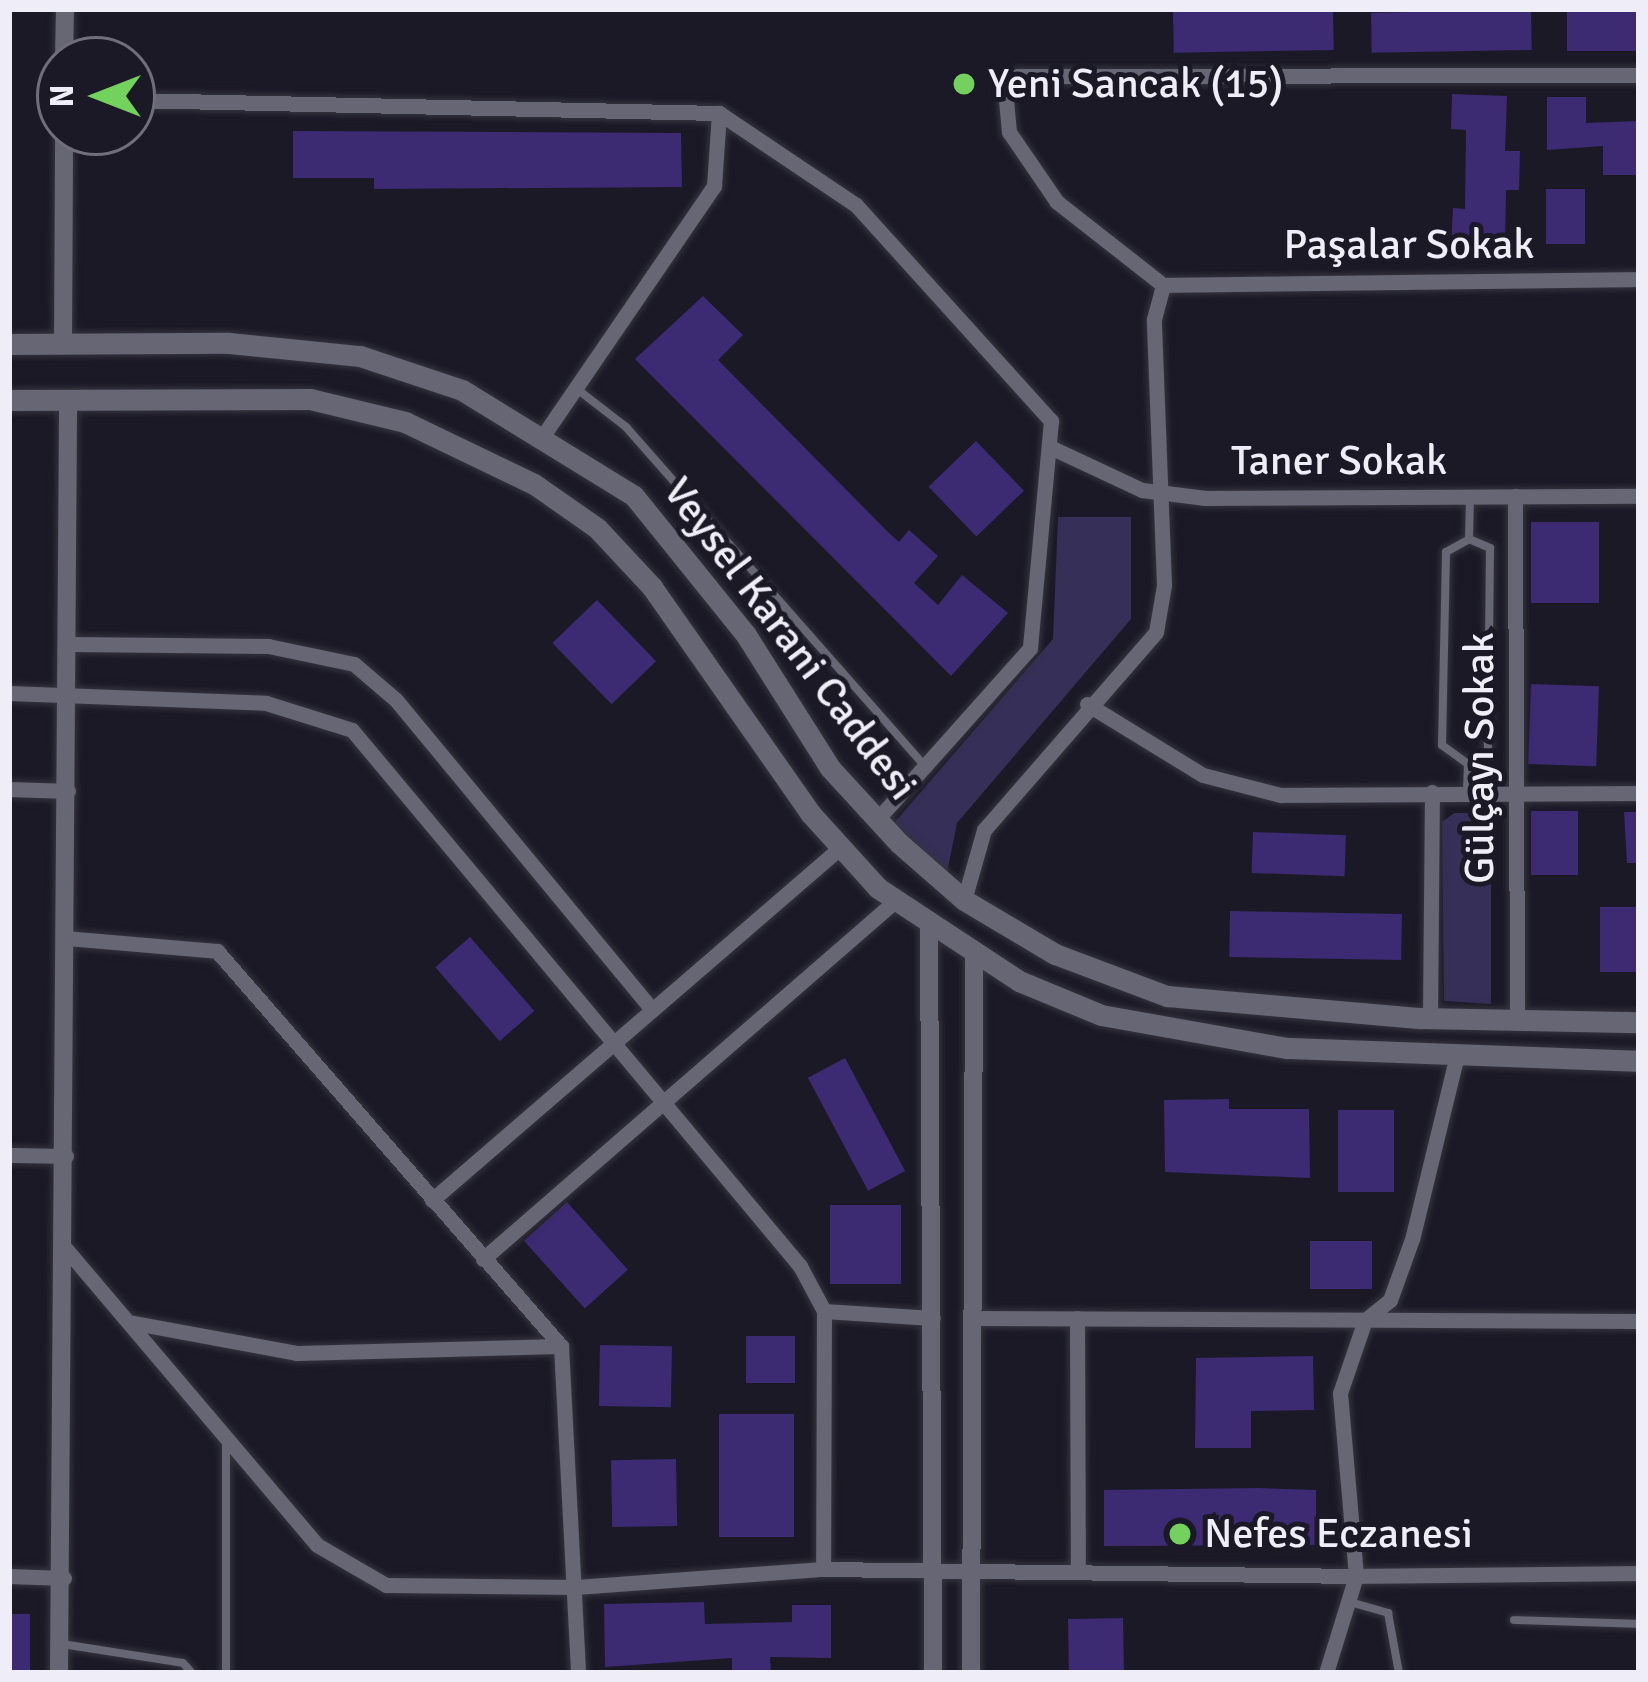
<!DOCTYPE html>
<meta charset="utf-8">
<style>
body{margin:0}
#map{position:relative;width:1648px;height:1682px;overflow:hidden;background:#1b1926;font-family:Signika,sans-serif}
div>[style]{position:absolute}
[style*='--x']{left:calc(var(--x)*1px);top:calc(var(--y)*1px);width:calc(var(--w)*1px);rotate:calc(var(--a)*1deg)}
.green>*{inset:0;background:#362f58}
.building>*{inset:0;background:#3c2a73;transform-origin:0 0}
.roads{filter:drop-shadow(0 0 3px #35343e) drop-shadow(0 0 3px #35343e)}
.service>*{height:8px;margin:-4px;padding:0 4px;transform-origin:4px;border-radius:4px;background:#676675}
.minor>*{height:15px;margin:-7.5px;padding:0 7.5px;transform-origin:7.5px;border-radius:7.5px;background:#676675}
.tertiary>*{height:18px;margin:-9px;padding:0 9px;transform-origin:9px;border-radius:9px;background:#676675}
.secondary>*{height:21px;margin:-10.5px;padding:0 10.5px;transform-origin:10.5px;border-radius:10.5px;background:#676675}
.dots>*{width:33px;height:33px;translate:-50% -50%;box-sizing:border-box;border:6px solid #1b1926;border-radius:50%}
span{translate:-50% -50%;white-space:nowrap;text-align:center;line-height:1.15;-webkit-text-stroke:10px #1b1926;paint-order:stroke}
.poi-label{font-size:42px;color:#efeef8}
.left{translate:0 -50%;text-align:left}
.street-label{font-size:42px;color:#efeef8}
.frame{position:absolute;inset:0;border:12px solid #efeef8;pointer-events:none}
.north{position:absolute;left:36px;top:36px;width:120px;height:120px;box-sizing:border-box;background:#1b1926;border:3px solid #706e7a;border-radius:50%;rotate:270deg;font-size:33px;font-weight:700;line-height:48px;text-align:center;color:#efeef8}
.north::after{content:'';display:block;margin:auto;width:42px;height:54px;background:#72d25d;clip-path:polygon(50% 0,100% 100%,50% 72%,0 100%)}
</style>
<div id="map">
<div class="green">
<div style="clip-path:polygon(1058px 517px,1131px 517px,1131px 619px,957px 823px,947px 873px,894px 823px,1053px 639px)"></div>
<div style="clip-path:polygon(1454px 813px,1491px 813px,1491px 1004px,1444px 1001px,1442px 822px)"></div>
</div>
<div class="building">
<div style="left:1333px;top:9px;width:41px;height:160px;rotate:89deg"></div>
<div style="left:1531px;top:10px;width:40px;height:160px;rotate:89deg"></div>
<div style="left:1639px;top:10px;width:41px;height:72px;rotate:90deg"></div>
<div style="clip-path:polygon(1452px 94px,1507px 96px,1505px 151px,1520px 151px,1519px 190px,1506px 190px,1505px 249px,1451px 248px,1453px 208px,1465px 209px,1466px 130px,1451px 129px)"></div>
<div style="clip-path:polygon(1547px 97px,1586px 97px,1586px 123px,1639px 121px,1639px 175px,1603px 175px,1603px 146px,1547px 150px)"></div>
<div style="clip-path:polygon(293px 131px,681px 133px,682px 187px,374px 189px,374px 178px,293px 178px)"></div>
<div style="left:1585px;top:189px;width:55px;height:39px;rotate:90deg"></div>
<div style="clip-path:polygon(703px 296px,743px 335px,718px 360px,888px 532px,899px 542px,909px 530px,938px 556px,914px 583px,938px 605px,962px 575px,1008px 613px,951px 676px,635px 359px)"></div>
<div style="left:976px;top:441px;width:69px;height:66px;rotate:46deg"></div>
<div style="left:1531px;top:522px;width:68px;height:81px"></div>
<div style="left:597px;top:600px;width:85px;height:62px;rotate:46deg"></div>
<div style="left:1531px;top:684px;width:68px;height:80px;rotate:2deg"></div>
<div style="left:1531px;top:811px;width:47px;height:64px"></div>
<div style="clip-path:polygon(1624px 812px,1639px 812px,1639px 863px,1627px 863px)"></div>
<div style="left:1253px;top:832px;width:93px;height:41px;rotate:2deg"></div>
<div style="left:1639px;top:907px;width:65px;height:39px;rotate:90deg"></div>
<div style="left:1230px;top:911px;width:172px;height:46px;rotate:1deg"></div>
<div style="left:470px;top:937px;width:98px;height:46px;rotate:49deg"></div>
<div style="left:845px;top:1058px;width:128px;height:42px;rotate:62deg"></div>
<div style="clip-path:polygon(1229px 1099px,1229px 1109px,1309px 1109px,1310px 1178px,1165px 1172px,1164px 1100px)"></div>
<div style="left:1338px;top:1110px;width:56px;height:82px"></div>
<div style="left:567px;top:1202px;width:91px;height:58px;rotate:48deg"></div>
<div style="left:830px;top:1205px;width:71px;height:79px"></div>
<div style="left:1310px;top:1241px;width:62px;height:48px"></div>
<div style="left:746px;top:1336px;width:49px;height:47px"></div>
<div style="left:600px;top:1345px;width:72px;height:61px;rotate:1deg"></div>
<div style="clip-path:polygon(1313px 1356px,1314px 1410px,1251px 1411px,1251px 1448px,1195px 1448px,1196px 1358px)"></div>
<div style="left:719px;top:1414px;width:75px;height:123px"></div>
<div style="left:676px;top:1459px;width:67px;height:65px;rotate:89deg"></div>
<div style="clip-path:polygon(1258px 1488px,1316px 1490px,1316px 1545px,1104px 1546px,1104px 1490px)"></div>
<div style="clip-path:polygon(704px 1602px,705px 1624px,792px 1622px,792px 1605px,831px 1605px,831px 1658px,770px 1657px,771px 1673px,732px 1673px,732px 1658px,605px 1667px,604px 1604px)"></div>
<div style="left:9px;top:1614px;width:21px;height:59px"></div>
<div style="left:1123px;top:1618px;width:55px;height:55px;rotate:89deg"></div>
</div>
<div class="roads">
<div class="service">
<div style="--x:577;--y:389;--w:62;--a:37.8"></div>
<div style="--x:626;--y:427;--w:451;--a:48.6"></div>
<div style="--x:1469;--y:539;--w:23;--a:23"></div>
<div style="--x:1490;--y:548;--w:204;--a:90.6"></div>
<div style="--x:1488;--y:752;--w:23;--a:149"></div>
<div style="--x:1468;--y:764;--w:32;--a:-144"></div>
<div style="--x:1442;--y:745;--w:193;--a:-88.8"></div>
<div style="--x:1446;--y:552;--w:26;--a:-29"></div>
<div style="--x:1469;--y:539;--w:41;--a:-88.6"></div>
<div style="--x:1467;--y:792;--w:28;--a:-88"></div>
<div style="--x:226;--y:1441;--w:232;--a:90"></div>
<div style="--x:1350;--y:1602;--w:40;--a:16"></div>
<div style="--x:1388;--y:1613;--w:61;--a:79.6"></div>
<div style="--x:1514;--y:1620;--w:125;--a:1.8"></div>
<div style="--x:62;--y:1644;--w:122;--a:8.9"></div>
<div style="--x:183;--y:1663;--w:13;--a:48"></div>
</div>
<div class="minor">
<div style="--x:132;--y:100;--w:587;--a:1.27"></div>
<div style="--x:719;--y:113;--w:73;--a:93.9"></div>
<div style="--x:714;--y:186;--w:304;--a:124.4"></div>
<div style="--x:719;--y:113;--w:165;--a:33.9"></div>
<div style="--x:856;--y:205;--w:291;--a:47.9"></div>
<div style="--x:1051;--y:421;--w:228;--a:95.3"></div>
<div style="--x:1030;--y:648;--w:230;--a:131.7"></div>
<div style="--x:1163;--y:285;--w:135;--a:-141.9"></div>
<div style="--x:1057;--y:202;--w:85;--a:-124.4"></div>
<div style="--x:1009;--y:132;--w:42;--a:-95.4"></div>
<div style="--x:1005;--y:90;--w:18;--a:-49"></div>
<div style="--x:1017;--y:76;--w:622;--a:-0.09"></div>
<div style="--x:1050;--y:447;--w:102;--a:25.1"></div>
<div style="--x:1142;--y:490;--w:64;--a:7.2"></div>
<div style="--x:1205;--y:498;--w:434;--a:-0.3"></div>
<div style="--x:1515;--y:496;--w:523;--a:89.78"></div>
<div style="--x:71;--y:644;--w:197;--a:0.6"></div>
<div style="--x:268;--y:646;--w:88;--a:11.8"></div>
<div style="--x:354;--y:664;--w:55;--a:40.6"></div>
<div style="--x:396;--y:700;--w:400;--a:50.4"></div>
<div style="--x:9;--y:693;--w:257;--a:2.2"></div>
<div style="--x:266;--y:703;--w:90;--a:17.4"></div>
<div style="--x:352;--y:730;--w:699;--a:50.11"></div>
<div style="--x:800;--y:1266;--w:51;--a:61.9"></div>
<div style="--x:824;--y:1311;--w:258;--a:90.2"></div>
<div style="--x:1087;--y:704;--w:136;--a:31.5"></div>
<div style="--x:1203;--y:775;--w:81;--a:14.4"></div>
<div style="--x:1281;--y:795;--w:358;--a:-0.3"></div>
<div style="--x:9;--y:789;--w:59;--a:1.9"></div>
<div style="--x:964;--y:900;--w:73;--a:-74.1"></div>
<div style="--x:984;--y:830;--w:262;--a:-49"></div>
<div style="--x:1156;--y:632;--w:48;--a:-80.3"></div>
<div style="--x:1164;--y:585;--w:266;--a:-92.2"></div>
<div style="--x:1154;--y:319;--w:35;--a:-75"></div>
<div style="--x:1163;--y:285;--w:476;--a:-0.7"></div>
<div style="--x:66;--y:938;--w:152;--a:4.9"></div>
<div style="--x:217;--y:951;--w:524;--a:48.95"></div>
<div style="--x:561;--y:1346;--w:327;--a:87"></div>
<div style="--x:1430;--y:1018;--w:226;--a:-89.5"></div>
<div style="--x:1457;--y:1055;--w:189;--a:103.7"></div>
<div style="--x:1412;--y:1239;--w:65;--a:109.8"></div>
<div style="--x:1390;--y:1300;--w:32;--a:141"></div>
<div style="--x:1365;--y:1320;--w:77;--a:108.9"></div>
<div style="--x:1340;--y:1393;--w:184;--a:85"></div>
<div style="--x:1356;--y:1576;--w:283;--a:-0.6"></div>
<div style="--x:9;--y:1155;--w:57;--a:1"></div>
<div style="--x:432;--y:1200;--w:540;--a:-40.8"></div>
<div style="--x:66;--y:1249;--w:388;--a:49.7"></div>
<div style="--x:317;--y:1545;--w:80;--a:30.1"></div>
<div style="--x:386;--y:1585;--w:190;--a:0.6"></div>
<div style="--x:576;--y:1587;--w:248;--a:-4.2"></div>
<div style="--x:823;--y:1569;--w:533;--a:0.75"></div>
<div style="--x:1356;--y:1576;--w:102;--a:107.2"></div>
<div style="--x:483;--y:1259;--w:546;--a:-40.99"></div>
<div style="--x:824;--y:1311;--w:109;--a:3.7"></div>
<div style="--x:972;--y:1318;--w:667;--a:0.26"></div>
<div style="--x:1077;--y:1318;--w:253;--a:89.8"></div>
<div style="--x:129;--y:1322;--w:170;--a:10.5"></div>
<div style="--x:296;--y:1353;--w:265;--a:-1.5"></div>
<div style="--x:9;--y:1576;--w:55;--a:2.1"></div>
</div>
<div class="tertiary">
<div style="--x:64;--y:60;--w:51;--a:-88.9"></div>
<div style="--x:63;--y:344;--w:212;--a:-89.7"></div>
<div style="--x:929;--y:925;--w:748;--a:89.69"></div>
<div style="--x:59;--y:1673;--w:1273;--a:-89.59"></div>
<div style="--x:971;--y:1673;--w:719;--a:-89.76"></div>
</div>
<div class="secondary">
<div style="--x:9;--y:344;--w:220;--a:-0.3"></div>
<div style="--x:229;--y:343;--w:132;--a:5.7"></div>
<div style="--x:360;--y:356;--w:108;--a:18.4"></div>
<div style="--x:462;--y:390;--w:202;--a:31.6"></div>
<div style="--x:634;--y:496;--w:179;--a:51.1"></div>
<div style="--x:746;--y:635;--w:157;--a:57.7"></div>
<div style="--x:830;--y:768;--w:102;--a:47.4"></div>
<div style="--x:899;--y:843;--w:86;--a:41.2"></div>
<div style="--x:964;--y:900;--w:106;--a:30.7"></div>
<div style="--x:1055;--y:954;--w:120;--a:20.6"></div>
<div style="--x:1167;--y:996;--w:255;--a:5"></div>
<div style="--x:1421;--y:1018;--w:218;--a:1.1"></div>
<div style="--x:9;--y:400;--w:301;--a:-0.2"></div>
<div style="--x:310;--y:399;--w:98;--a:13.6"></div>
<div style="--x:405;--y:422;--w:143;--a:25.7"></div>
<div style="--x:534;--y:484;--w:77;--a:34.9"></div>
<div style="--x:597;--y:528;--w:81;--a:47"></div>
<div style="--x:652;--y:587;--w:276;--a:55"></div>
<div style="--x:810;--y:813;--w:101;--a:47.8"></div>
<div style="--x:878;--y:888;--w:169;--a:33.4"></div>
<div style="--x:1019;--y:981;--w:89;--a:22.5"></div>
<div style="--x:1101;--y:1015;--w:189;--a:10.1"></div>
<div style="--x:1287;--y:1048;--w:352;--a:2.1"></div>
</div>
</div>
<div class="dots">
<div style="left:964px;top:84px;background:#72d25d"></div>
<div style="left:1180px;top:1534px;background:#72d25d"></div>
</div>
<div class="poi-label">
<span class="left" style="left:988px;top:84px">Yeni Sancak (15)</span>
<span class="left" style="left:1204px;top:1534px">Nefes Eczanesi</span>
</div>
<div class="street-label">
<span style="left:1409px;top:245px">Paşalar Sokak</span>
<span style="left:1339px;top:461px">Taner Sokak</span>
<span style="left:790px;top:639px;rotate:53deg">Veysel Karani Caddesi</span>
<span style="left:1480px;top:758px;rotate:-90deg">Gülçayı Sokak</span>
</div>
<div class="frame"></div>
<div class="north">N</div>
</div>
